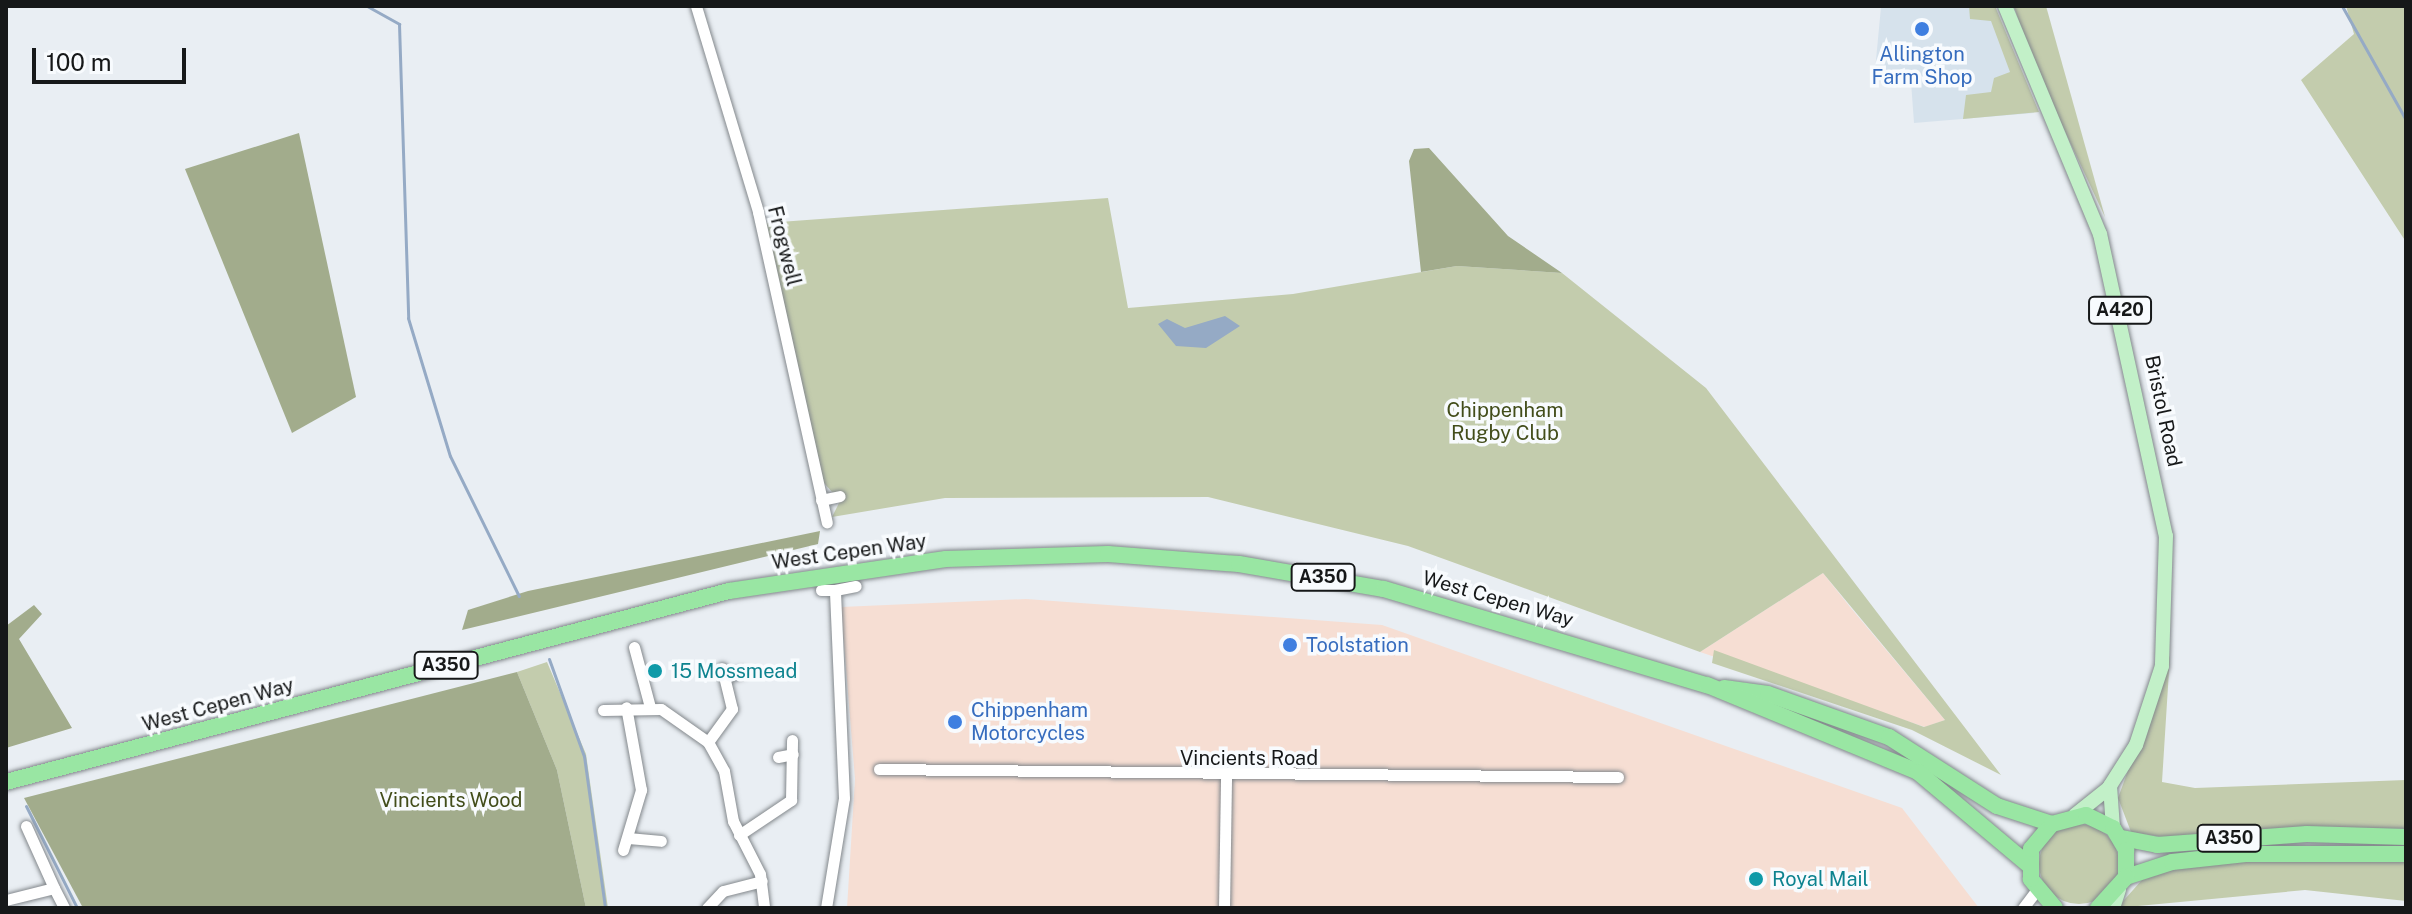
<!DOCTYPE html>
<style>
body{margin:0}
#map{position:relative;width:2412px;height:914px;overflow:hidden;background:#e9eef3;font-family:"Public Sans",sans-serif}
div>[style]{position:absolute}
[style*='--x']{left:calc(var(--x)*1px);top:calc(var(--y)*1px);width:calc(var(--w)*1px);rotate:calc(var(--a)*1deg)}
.built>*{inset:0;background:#d6e2ec}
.industrial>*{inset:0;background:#f6ded3}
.green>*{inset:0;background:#c3ccad}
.round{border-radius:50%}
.forest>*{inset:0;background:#a2ac8c}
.water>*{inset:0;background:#95aac5}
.stream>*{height:3px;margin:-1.5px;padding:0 1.5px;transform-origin:1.5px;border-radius:1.5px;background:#95aac5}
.roads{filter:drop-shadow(0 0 2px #83888c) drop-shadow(0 0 2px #83888c)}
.minor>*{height:11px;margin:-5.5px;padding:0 5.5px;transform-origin:5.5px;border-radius:5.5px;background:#fff}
.major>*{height:14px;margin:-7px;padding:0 7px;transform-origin:7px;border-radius:7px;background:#c2f0c8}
.highway>*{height:16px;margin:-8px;padding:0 8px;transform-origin:8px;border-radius:8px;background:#99e6a3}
.dots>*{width:22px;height:22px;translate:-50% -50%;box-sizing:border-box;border:4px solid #f8fbfe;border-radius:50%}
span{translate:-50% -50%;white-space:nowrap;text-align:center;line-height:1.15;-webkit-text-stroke:7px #f8fbfe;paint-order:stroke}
.shield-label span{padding:2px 6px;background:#f8fbfe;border:2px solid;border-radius:6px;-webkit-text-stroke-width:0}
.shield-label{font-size:18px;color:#161819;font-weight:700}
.shop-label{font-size:20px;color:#366cbe}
.left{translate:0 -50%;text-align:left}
.street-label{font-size:20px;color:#161819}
.park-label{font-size:20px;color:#424d1a}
.culture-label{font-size:20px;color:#0d838f}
.frame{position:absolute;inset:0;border:8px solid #161819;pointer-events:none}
.scale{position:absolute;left:32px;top:48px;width:154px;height:36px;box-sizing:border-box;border:4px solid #161819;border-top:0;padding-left:10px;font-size:24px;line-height:28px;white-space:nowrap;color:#161819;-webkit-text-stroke:6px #f8fbfe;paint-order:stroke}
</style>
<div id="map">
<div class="built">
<div style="clip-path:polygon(1881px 7px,1988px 7px,2034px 113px,1914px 123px,1911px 82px,1874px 81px)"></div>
</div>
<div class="industrial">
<div style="clip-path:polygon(1823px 573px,1850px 607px,1945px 720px,1925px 727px,1700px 652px)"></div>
<div style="clip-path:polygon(1026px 599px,1382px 625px,1902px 808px,1979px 908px,847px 908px,855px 779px,841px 607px)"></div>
</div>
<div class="green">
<div style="clip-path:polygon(1969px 6px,1995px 6px,2039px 112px,1963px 119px,1966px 95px,1991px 92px,1994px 78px,2010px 72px,1991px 21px,1970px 19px)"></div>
<div style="clip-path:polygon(2014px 6px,2046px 6px,2105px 217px,2031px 59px)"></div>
<div style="clip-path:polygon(2346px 6px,2406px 6px,2406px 242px,2301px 80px,2354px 34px)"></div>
<div style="clip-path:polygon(1108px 198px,1128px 308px,1293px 294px,1457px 266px,1562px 273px,1706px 388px,2001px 775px,1912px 730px,1712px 663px,1714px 650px,1924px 727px,1945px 720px,1823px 573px,1700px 652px,1408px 546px,1208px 497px,945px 498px,832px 517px,840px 501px,824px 483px,766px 223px)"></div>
<div style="clip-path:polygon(2170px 655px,2162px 782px,2195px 788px,2406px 780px,2406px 829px,2317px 827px,2174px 839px,2131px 832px,2118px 798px)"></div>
<div style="clip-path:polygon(547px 662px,586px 754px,608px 908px,586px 908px,557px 770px,517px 672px)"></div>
<div class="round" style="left:2039px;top:824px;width:80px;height:80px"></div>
<div style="clip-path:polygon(2218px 860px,2406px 861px,2406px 901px,2305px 890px,2117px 908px,2149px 872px)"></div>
</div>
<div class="forest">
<div style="clip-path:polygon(299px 133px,356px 397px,292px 433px,185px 169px)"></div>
<div style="clip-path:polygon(1429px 148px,1508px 236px,1562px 273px,1457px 266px,1421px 272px,1409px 161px,1414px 149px)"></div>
<div style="clip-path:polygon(820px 531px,818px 544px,462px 630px,468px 610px,528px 591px)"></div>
<div style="clip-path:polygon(34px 605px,42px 614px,19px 639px,72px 728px,6px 748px,6px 626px)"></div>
<div style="clip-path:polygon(517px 672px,557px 770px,586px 908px,83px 908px,24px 798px)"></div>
</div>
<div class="water">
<div style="clip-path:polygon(1225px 316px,1240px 326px,1206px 348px,1176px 346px,1158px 324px,1167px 319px,1185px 328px)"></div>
</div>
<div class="stream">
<div style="--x:367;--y:6;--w:37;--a:29"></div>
<div style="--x:399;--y:24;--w:294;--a:88.2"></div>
<div style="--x:408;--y:318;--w:144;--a:73.1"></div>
<div style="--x:450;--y:456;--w:156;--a:63.8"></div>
<div style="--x:2342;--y:6;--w:131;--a:60.7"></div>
<div style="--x:549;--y:659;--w:103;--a:70.2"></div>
<div style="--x:584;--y:756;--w:153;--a:82.1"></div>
<div style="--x:26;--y:806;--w:114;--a:63.4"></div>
</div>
<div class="roads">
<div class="minor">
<div style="--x:696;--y:6;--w:215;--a:73.2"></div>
<div style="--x:758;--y:212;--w:318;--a:77.5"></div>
<div style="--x:821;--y:500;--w:19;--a:-12"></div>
<div style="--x:821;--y:590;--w:14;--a:0"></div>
<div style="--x:634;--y:647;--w:62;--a:75.1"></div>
<div style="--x:725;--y:677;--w:17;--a:-17"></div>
<div style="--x:603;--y:710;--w:58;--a:-1"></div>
<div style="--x:661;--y:709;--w:57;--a:35.1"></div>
<div style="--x:708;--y:742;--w:33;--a:61"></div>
<div style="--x:724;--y:771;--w:51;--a:79.8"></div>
<div style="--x:733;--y:821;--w:59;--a:63"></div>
<div style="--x:760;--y:874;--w:34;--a:83"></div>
<div style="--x:708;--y:742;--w:41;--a:-54"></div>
<div style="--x:732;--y:709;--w:42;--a:-103.7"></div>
<div style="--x:778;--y:757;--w:15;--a:-11"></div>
<div style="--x:879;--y:769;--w:739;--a:0.62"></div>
<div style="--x:739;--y:835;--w:63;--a:-33.9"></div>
<div style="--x:791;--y:800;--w:60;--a:-89"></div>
<div style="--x:628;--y:838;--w:33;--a:5"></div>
<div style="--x:623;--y:850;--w:63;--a:-73.3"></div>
<div style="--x:641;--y:790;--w:84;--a:-100.2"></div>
<div style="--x:54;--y:888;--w:22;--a:63"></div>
<div style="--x:6;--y:900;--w:49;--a:-14"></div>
<div style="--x:54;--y:888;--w:68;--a:-114.3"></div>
<div style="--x:707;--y:908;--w:23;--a:-47"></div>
<div style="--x:723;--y:891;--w:40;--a:-14.4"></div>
<div style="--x:826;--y:908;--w:111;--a:-80.7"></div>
<div style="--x:844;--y:798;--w:208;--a:-92.5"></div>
<div style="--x:835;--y:590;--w:21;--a:-11"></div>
<div style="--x:1224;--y:908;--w:132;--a:-89.1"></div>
<div style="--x:2023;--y:908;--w:21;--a:-53"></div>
</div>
<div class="major">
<div style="--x:2005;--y:6;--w:247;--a:67.4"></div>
<div style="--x:2100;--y:234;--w:309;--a:77.7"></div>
<div style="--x:2166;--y:536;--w:130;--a:91.8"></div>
<div style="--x:2162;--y:666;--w:83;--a:108.2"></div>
<div style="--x:2136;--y:745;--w:49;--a:122.4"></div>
<div style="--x:2110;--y:786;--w:42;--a:85.9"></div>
<div style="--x:2075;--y:815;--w:45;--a:-38.7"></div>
<div style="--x:2113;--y:908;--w:20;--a:-72"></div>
</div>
<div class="highway">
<div style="--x:1724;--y:688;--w:44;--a:7.8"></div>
<div style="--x:1768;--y:694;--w:128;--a:19.6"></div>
<div style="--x:1889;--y:737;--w:128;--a:32.6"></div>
<div style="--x:1997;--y:806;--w:58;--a:18.1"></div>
<div style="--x:6;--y:782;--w:748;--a:-14.8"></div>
<div style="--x:729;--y:591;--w:219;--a:-8.4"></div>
<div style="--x:946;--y:559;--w:162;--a:-1.8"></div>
<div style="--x:1108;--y:554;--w:131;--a:4.4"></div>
<div style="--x:1239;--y:564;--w:147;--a:9.8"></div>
<div style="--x:1384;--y:589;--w:337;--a:16.6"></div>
<div style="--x:1707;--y:685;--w:228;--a:22.4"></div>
<div style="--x:1918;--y:772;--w:146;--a:40"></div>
<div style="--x:2122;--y:838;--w:36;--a:11"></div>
<div style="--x:2157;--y:845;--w:150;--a:-4.2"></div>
<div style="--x:2307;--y:834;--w:99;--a:1.7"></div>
<div style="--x:2126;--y:877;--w:48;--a:-18.1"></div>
<div style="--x:2172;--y:862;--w:74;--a:-6.2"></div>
<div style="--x:2246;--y:854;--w:160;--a:0"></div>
<div style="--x:2055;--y:908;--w:38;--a:-130"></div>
<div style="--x:2031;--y:879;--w:30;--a:-90"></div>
<div style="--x:2031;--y:849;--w:33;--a:-50"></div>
<div style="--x:2052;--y:824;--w:35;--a:-15"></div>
<div style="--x:2086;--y:815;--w:30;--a:26"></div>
<div style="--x:2113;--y:828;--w:26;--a:59"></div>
<div style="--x:2126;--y:850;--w:27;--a:90"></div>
<div style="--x:2126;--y:877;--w:42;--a:132.1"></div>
</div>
</div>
<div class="dots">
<div style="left:1922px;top:29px;background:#3f7fe0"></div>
<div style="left:1290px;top:645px;background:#3f7fe0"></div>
<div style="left:655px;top:671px;background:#0f9aa8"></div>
<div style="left:955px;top:722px;background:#3f7fe0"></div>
<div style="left:1756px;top:879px;background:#0f9aa8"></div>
</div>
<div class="shield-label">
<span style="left:2120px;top:310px">A420</span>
<span style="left:1323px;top:577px">A350</span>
<span style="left:446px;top:665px">A350</span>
<span style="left:2229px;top:838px">A350</span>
</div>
<div class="shop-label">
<span style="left:1922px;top:66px">Allington<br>Farm Shop</span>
<span class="left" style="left:1306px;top:645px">Toolstation</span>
<span class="left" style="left:971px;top:722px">Chippenham<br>Motorcycles</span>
</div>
<div class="street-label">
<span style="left:784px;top:246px;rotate:76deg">Frogwell</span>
<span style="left:2163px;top:411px;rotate:78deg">Bristol Road</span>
<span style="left:849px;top:552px;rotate:-8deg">West Cepen Way</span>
<span style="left:1498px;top:599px;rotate:16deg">West Cepen Way</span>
<span style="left:218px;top:705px;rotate:-15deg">West Cepen Way</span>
<span style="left:1249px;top:758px">Vincients Road</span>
</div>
<div class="park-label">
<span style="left:1505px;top:422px">Chippenham<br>Rugby Club</span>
<span style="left:451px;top:800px">Vincients Wood</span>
</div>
<div class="culture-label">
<span class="left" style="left:671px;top:671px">15 Mossmead</span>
<span class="left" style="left:1772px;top:879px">Royal Mail</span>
</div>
<div class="frame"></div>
<div class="scale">100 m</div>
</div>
